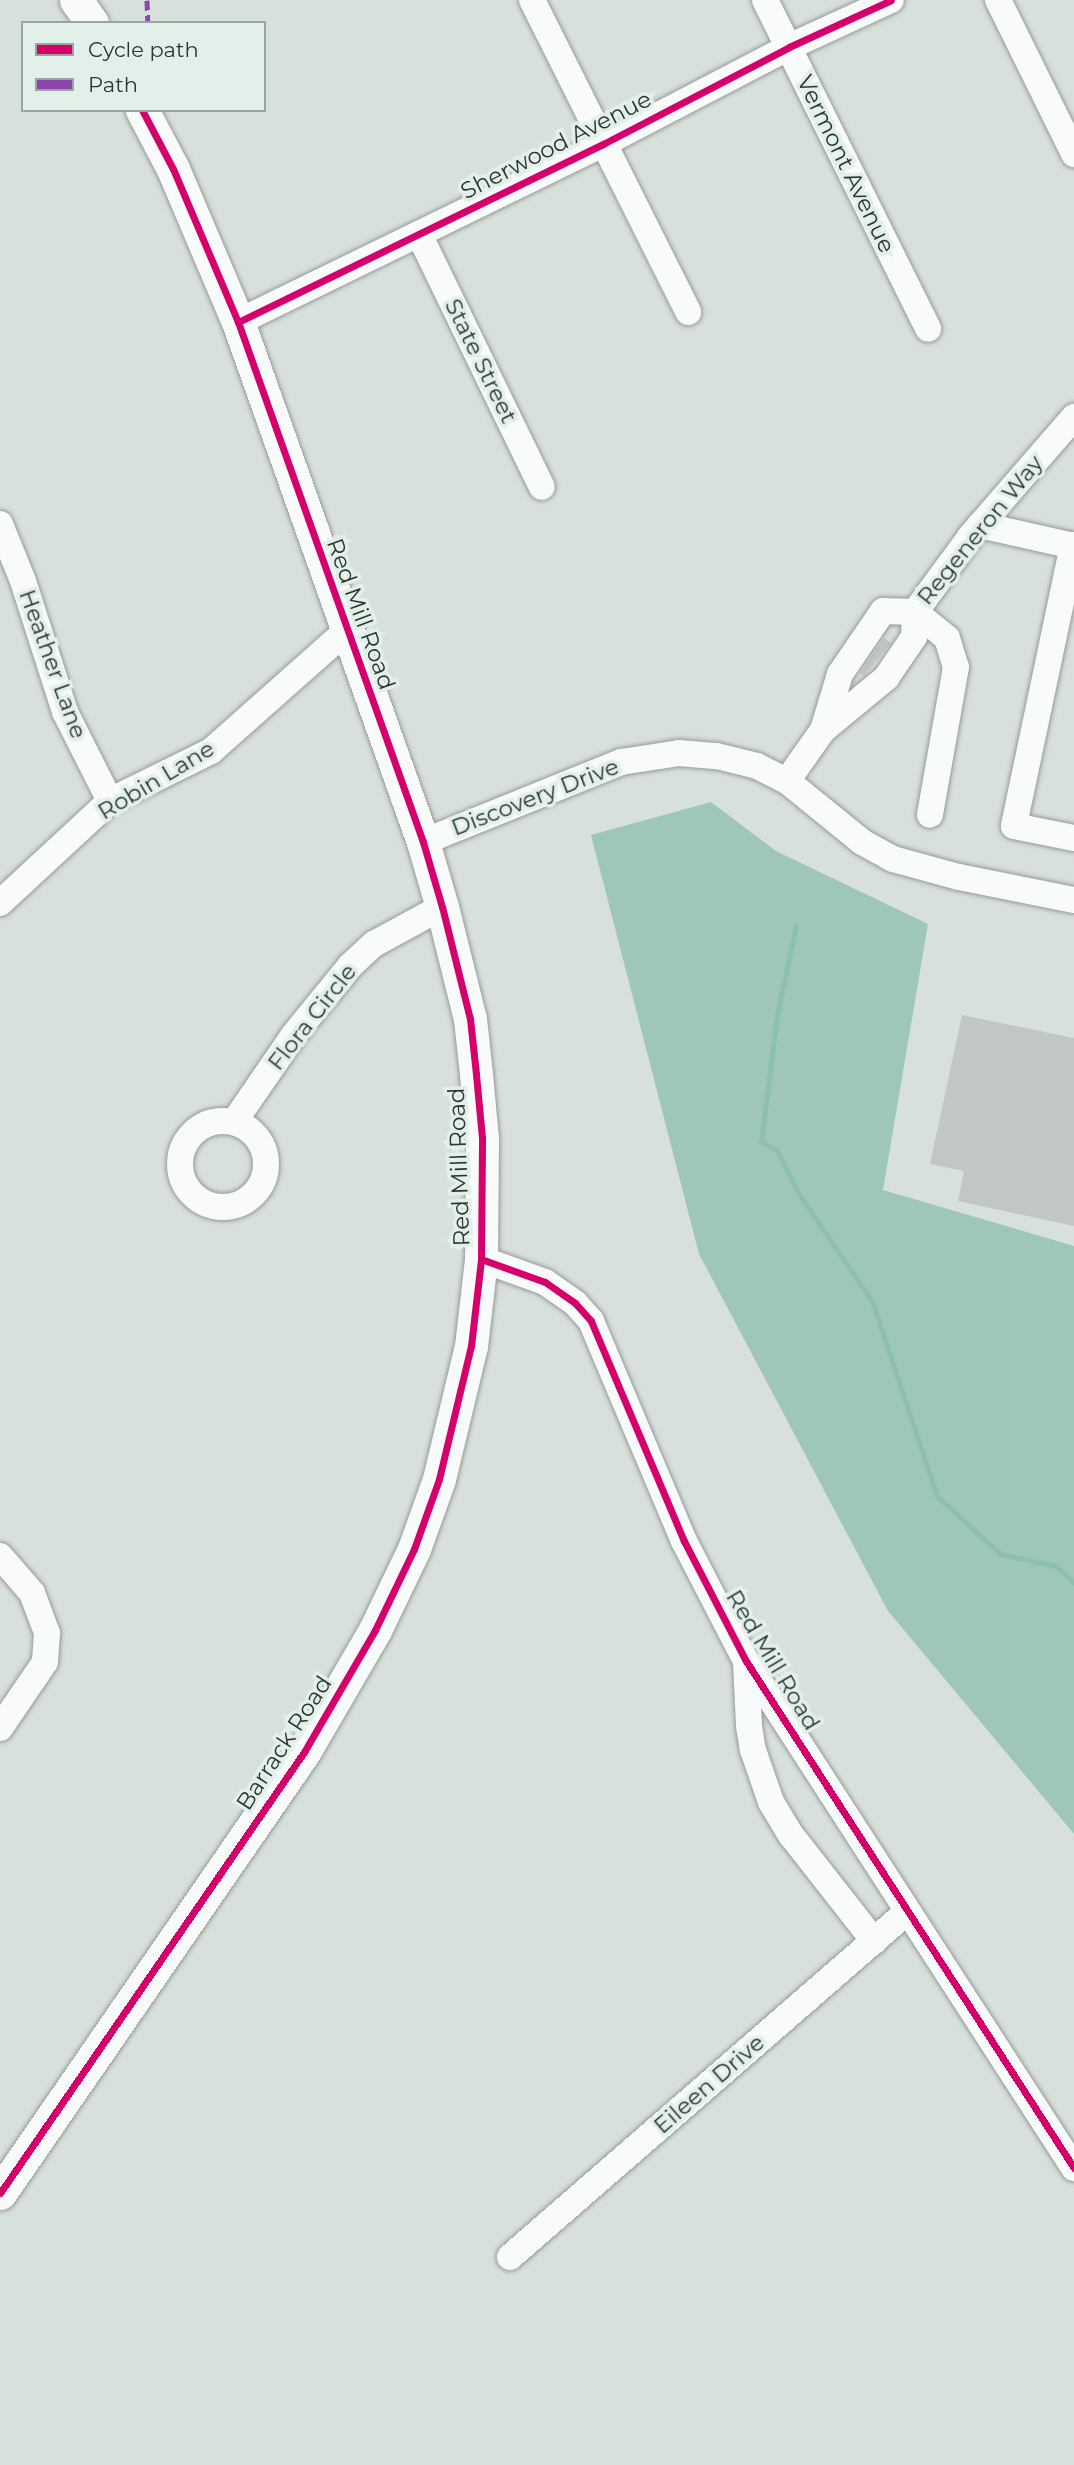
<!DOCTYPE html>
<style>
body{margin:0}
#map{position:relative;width:1074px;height:2465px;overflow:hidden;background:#d8e0dc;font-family:Montserrat,sans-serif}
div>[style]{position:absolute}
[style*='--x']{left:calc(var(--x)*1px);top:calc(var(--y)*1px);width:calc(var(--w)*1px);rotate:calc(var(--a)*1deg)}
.forest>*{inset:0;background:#9ec7b8}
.stream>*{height:5px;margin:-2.5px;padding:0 2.5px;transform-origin:2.5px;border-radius:2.5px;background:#8ec0af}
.building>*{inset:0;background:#c0c7c4}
.roads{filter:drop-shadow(0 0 2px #959b98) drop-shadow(0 0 2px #959b98)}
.minor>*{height:26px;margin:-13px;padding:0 13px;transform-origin:13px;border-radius:13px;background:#f9fafa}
.minor>.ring{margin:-13px;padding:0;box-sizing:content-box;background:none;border:26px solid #f9fafa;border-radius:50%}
.major>*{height:33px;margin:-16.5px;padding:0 16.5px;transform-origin:16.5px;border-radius:16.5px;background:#f9fafa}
.quiet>*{height:5px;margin-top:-2.5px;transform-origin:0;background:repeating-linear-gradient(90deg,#8e44ad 0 10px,transparent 0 15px)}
.cycleway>*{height:7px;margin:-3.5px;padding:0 3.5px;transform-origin:3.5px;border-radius:3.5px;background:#d6006c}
span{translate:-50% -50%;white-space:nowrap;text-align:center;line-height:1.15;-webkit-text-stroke:7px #e2f0ea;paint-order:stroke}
.street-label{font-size:23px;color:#2f3432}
.legend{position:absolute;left:21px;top:21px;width:245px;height:91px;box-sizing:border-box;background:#e2f0ea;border:2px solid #9aa5a0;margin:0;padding:9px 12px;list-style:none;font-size:21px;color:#2f3432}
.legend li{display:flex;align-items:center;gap:14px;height:35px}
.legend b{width:35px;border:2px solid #9aa5a0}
</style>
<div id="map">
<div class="forest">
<div style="clip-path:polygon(711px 802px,776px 851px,928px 924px,883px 1190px,1074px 1246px,1074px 1834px,888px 1611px,699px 1254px,591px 835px)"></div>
</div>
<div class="stream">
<div style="--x:796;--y:925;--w:92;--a:101.9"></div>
<div style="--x:777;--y:1015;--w:128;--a:97.2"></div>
<div style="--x:761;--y:1142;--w:18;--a:27"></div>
<div style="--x:777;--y:1150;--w:48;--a:64"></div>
<div style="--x:798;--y:1193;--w:131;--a:55.6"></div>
<div style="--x:872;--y:1301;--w:206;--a:71.6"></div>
<div style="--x:937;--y:1496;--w:86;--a:42.6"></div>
<div style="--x:1000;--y:1554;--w:57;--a:12.1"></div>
<div style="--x:1056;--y:1566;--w:25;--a:43"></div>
</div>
<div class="building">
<div style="clip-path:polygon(884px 638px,891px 643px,864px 676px,860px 673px)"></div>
<div style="clip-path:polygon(962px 1015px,1074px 1038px,1074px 1226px,958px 1201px,964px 1171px,930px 1164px)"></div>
</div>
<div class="roads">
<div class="minor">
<div style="--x:532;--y:0;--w:349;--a:63.4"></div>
<div style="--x:765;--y:0;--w:367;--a:63.6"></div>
<div style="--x:998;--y:0;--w:172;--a:63.7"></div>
<div style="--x:419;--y:234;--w:281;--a:64.1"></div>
<div style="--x:238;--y:322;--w:406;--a:-26"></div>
<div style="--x:603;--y:144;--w:210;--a:-27.5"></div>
<div style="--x:789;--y:47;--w:112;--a:-24.7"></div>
<div style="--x:0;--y:524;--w:61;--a:68"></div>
<div style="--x:23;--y:581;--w:138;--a:72.2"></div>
<div style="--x:65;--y:712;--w:100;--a:63.2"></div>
<div style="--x:980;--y:525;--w:96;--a:12.6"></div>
<div style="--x:1073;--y:545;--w:287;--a:101.9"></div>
<div style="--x:1014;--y:826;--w:61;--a:11.3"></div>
<div style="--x:915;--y:612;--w:41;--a:39.1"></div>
<div style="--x:947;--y:638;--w:30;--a:73"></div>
<div style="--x:956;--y:667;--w:150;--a:100"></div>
<div style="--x:823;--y:730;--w:59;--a:-73.1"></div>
<div style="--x:840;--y:674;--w:76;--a:-55.7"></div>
<div style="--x:883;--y:611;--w:32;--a:2"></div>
<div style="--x:787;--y:781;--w:62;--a:-54.8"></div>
<div style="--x:823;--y:730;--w:82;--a:-39.5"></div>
<div style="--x:886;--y:678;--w:50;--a:-55.7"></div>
<div style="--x:914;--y:637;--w:25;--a:-88"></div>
<div style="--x:915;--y:612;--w:93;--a:-53.7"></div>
<div style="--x:970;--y:537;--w:159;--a:-49.1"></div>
<div style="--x:423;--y:842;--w:214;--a:-22"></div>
<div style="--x:621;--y:762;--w:59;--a:-8.8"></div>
<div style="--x:679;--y:753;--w:38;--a:5"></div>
<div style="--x:717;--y:756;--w:41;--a:14"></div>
<div style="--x:757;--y:766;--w:34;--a:27"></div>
<div style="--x:787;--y:781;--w:97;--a:39.1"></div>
<div style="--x:862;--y:842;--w:35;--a:29"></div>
<div style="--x:893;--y:859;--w:68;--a:15.3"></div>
<div style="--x:959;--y:877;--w:117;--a:11.3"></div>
<div style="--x:0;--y:903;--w:150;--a:-42.8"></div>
<div style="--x:110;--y:801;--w:113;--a:-26.3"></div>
<div style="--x:211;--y:751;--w:181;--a:-41.6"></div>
<div class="ring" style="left:180px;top:1121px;width:60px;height:60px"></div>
<div style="--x:234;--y:1122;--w:104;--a:-55.5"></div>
<div style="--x:293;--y:1036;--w:90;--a:-50.8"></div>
<div style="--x:350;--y:966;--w:33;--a:-43"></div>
<div style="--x:374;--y:944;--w:77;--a:-28.6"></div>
<div style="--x:481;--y:1259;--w:68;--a:19.8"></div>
<div style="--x:545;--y:1282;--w:37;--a:35"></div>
<div style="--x:575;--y:1303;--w:24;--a:48"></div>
<div style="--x:591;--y:1321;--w:239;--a:67.1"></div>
<div style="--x:684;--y:1541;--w:135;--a:62.7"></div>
<div style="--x:746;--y:1661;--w:604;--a:57.1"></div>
<div style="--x:0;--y:1556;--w:49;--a:49.1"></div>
<div style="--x:32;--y:1593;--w:43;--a:69.4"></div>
<div style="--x:47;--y:1633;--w:29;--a:94"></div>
<div style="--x:45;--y:1662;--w:80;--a:124.3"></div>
<div style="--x:746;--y:1662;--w:64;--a:87.3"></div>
<div style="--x:749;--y:1726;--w:24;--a:81"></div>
<div style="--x:753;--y:1750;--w:55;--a:70.9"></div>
<div style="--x:771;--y:1802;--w:39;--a:59"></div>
<div style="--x:791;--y:1835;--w:135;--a:51.9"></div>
<div style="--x:510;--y:2257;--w:527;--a:-41"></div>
</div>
<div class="major">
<div style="--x:76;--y:0;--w:28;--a:55"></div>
<div style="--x:0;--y:2193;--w:536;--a:-55.42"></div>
<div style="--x:304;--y:1752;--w:141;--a:-59.8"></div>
<div style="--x:375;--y:1630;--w:90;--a:-64.3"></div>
<div style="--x:414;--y:1549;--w:74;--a:-70.3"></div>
<div style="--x:439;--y:1479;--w:137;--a:-76.5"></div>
<div style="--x:471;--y:1346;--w:88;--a:-83.4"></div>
<div style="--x:481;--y:1259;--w:121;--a:-89.5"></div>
<div style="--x:482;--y:1138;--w:64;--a:-95.4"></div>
<div style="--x:476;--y:1074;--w:55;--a:-96.2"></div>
<div style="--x:470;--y:1019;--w:115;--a:-104"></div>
<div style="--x:442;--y:907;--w:68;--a:-106.3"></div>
<div style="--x:423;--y:842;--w:552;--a:-109.58"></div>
<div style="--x:238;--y:322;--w:166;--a:-113"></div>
<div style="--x:173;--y:169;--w:67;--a:-117.7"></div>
</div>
</div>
<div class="quiet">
<div style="--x:147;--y:0;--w:23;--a:88"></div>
</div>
<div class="cycleway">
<div style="--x:238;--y:322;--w:406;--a:-26"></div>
<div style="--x:603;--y:144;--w:210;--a:-27.5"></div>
<div style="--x:789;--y:47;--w:112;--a:-24.7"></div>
<div style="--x:481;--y:1259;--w:68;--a:19.8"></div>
<div style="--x:545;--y:1282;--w:37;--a:35"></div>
<div style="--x:575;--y:1303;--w:24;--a:48"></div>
<div style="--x:591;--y:1321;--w:239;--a:67.1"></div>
<div style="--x:684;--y:1541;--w:135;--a:62.7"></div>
<div style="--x:746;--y:1661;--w:604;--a:57.1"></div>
<div style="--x:0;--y:2193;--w:536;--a:-55.42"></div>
<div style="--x:304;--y:1752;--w:141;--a:-59.8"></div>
<div style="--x:375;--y:1630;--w:90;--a:-64.3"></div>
<div style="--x:414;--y:1549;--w:74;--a:-70.3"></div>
<div style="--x:439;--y:1479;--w:137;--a:-76.5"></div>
<div style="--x:471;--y:1346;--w:88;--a:-83.4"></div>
<div style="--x:481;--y:1259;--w:121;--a:-89.5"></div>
<div style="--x:482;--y:1138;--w:64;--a:-95.4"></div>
<div style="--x:476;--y:1074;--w:55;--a:-96.2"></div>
<div style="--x:470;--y:1019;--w:115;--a:-104"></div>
<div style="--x:442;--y:907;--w:68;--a:-106.3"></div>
<div style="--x:423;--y:842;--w:552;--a:-109.58"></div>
<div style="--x:238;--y:322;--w:166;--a:-113"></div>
<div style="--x:173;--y:169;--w:67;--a:-117.7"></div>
</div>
<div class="street-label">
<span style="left:556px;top:145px;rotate:-27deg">Sherwood Avenue</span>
<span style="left:846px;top:164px;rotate:64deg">Vermont Avenue</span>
<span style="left:481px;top:361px;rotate:64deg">State Street</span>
<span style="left:980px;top:530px;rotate:-51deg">Regeneron Way</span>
<span style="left:361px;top:614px;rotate:70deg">Red Mill Road</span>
<span style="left:53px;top:664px;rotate:70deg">Heather Lane</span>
<span style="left:156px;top:780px;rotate:-31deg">Robin Lane</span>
<span style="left:535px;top:797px;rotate:-21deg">Discovery Drive</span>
<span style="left:312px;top:1017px;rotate:-52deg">Flora Circle</span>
<span style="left:459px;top:1167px;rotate:-92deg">Red Mill Road</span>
<span style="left:773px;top:1660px;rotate:59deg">Red Mill Road</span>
<span style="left:284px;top:1743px;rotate:-57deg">Barrack Road</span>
<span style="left:709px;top:2084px;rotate:-41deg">Eileen Drive</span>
</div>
<ul class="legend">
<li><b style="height:9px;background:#d6006c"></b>Cycle path</li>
<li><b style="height:9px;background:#8e44ad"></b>Path</li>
</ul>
</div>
